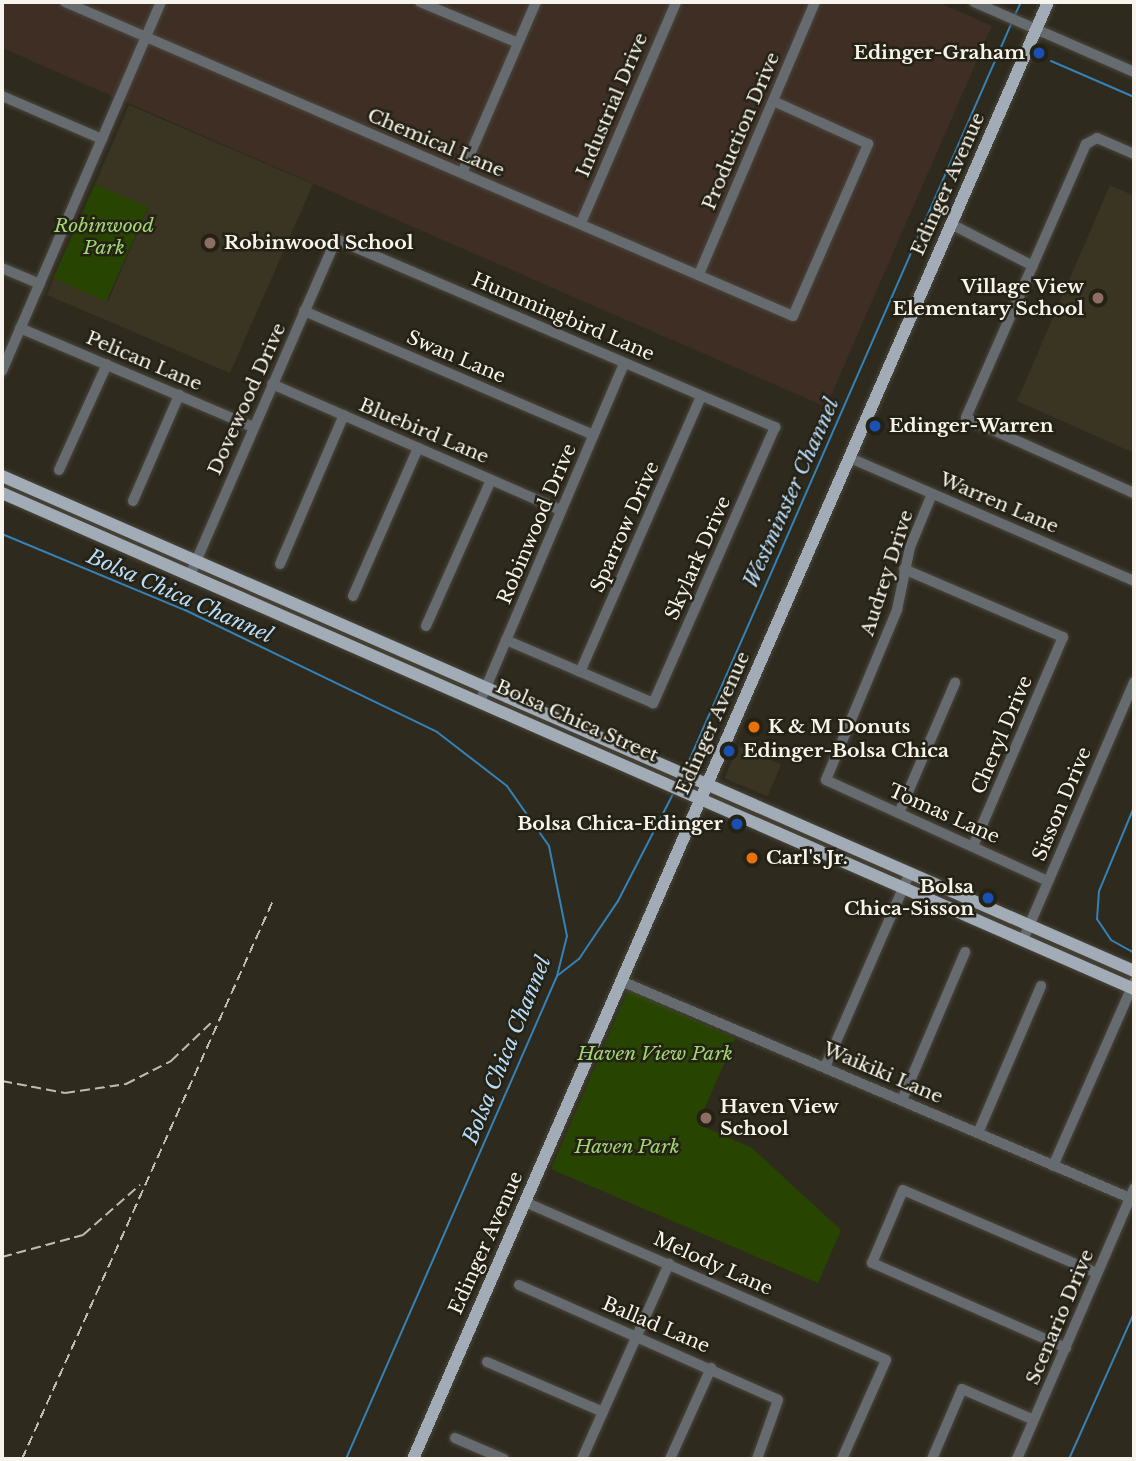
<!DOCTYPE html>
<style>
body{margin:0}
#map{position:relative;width:1136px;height:1461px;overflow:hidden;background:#2e2a1e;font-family:"Libre Baskerville",serif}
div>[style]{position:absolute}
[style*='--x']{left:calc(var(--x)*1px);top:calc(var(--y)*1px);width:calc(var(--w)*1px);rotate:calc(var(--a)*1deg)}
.built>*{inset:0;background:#3a3422;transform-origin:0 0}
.industrial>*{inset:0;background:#3e2e24}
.green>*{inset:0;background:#274500;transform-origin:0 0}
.stream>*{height:2px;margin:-1px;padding:0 1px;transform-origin:1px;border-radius:1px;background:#3482b7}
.roads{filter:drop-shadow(0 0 2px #4a463b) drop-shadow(0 0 2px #4a463b)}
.minor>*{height:10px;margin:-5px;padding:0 5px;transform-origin:5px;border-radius:5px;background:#666b70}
.major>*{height:12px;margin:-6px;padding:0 6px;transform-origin:6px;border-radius:6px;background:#a1acb6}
.rail>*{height:2px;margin-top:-1px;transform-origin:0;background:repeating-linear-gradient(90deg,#bebcb2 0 10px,transparent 0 15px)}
.dots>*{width:19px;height:19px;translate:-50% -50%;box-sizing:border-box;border:4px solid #242115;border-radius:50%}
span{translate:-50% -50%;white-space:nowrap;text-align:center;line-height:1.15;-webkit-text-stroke:5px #242115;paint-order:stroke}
.poi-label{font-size:19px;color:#f6f4ec;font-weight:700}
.right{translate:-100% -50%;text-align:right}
.left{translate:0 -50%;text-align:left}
.street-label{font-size:19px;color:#f6f4ec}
.park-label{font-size:19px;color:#a2d672;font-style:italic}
.water-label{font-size:21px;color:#b8ddfb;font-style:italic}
.frame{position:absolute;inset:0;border:4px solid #f6f4ec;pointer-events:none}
</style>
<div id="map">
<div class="built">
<div style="clip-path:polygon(129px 105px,313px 184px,230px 373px,47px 295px,54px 278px,108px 301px,148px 208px,95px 184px)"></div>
<div style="clip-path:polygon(1110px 185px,1134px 196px,1134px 453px,1017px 401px)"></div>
<div style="left:738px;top:746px;width:47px;height:35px;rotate:23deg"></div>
</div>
<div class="industrial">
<div style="clip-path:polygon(2px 2px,938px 2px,992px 26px,826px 407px,2px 48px)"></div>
</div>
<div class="green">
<div style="left:95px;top:184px;width:58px;height:103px;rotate:24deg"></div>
<div style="clip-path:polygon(628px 990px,735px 1038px,698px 1124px,752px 1148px,841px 1230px,818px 1283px,551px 1169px)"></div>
</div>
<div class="stream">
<div style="--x:1014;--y:17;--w:17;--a:-65"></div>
<div style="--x:1051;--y:61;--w:90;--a:23.4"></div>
<div style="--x:2;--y:534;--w:198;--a:22.6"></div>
<div style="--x:185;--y:610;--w:280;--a:25.8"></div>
<div style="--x:437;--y:732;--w:88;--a:37.6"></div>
<div style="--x:507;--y:786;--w:73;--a:55"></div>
<div style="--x:549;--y:846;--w:92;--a:78.7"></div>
<div style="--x:567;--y:936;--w:41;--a:104"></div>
<div style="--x:557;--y:976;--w:527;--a:113.6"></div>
<div style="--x:685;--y:770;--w:816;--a:-66.39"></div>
<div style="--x:1134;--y:807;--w:91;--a:112.6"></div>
<div style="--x:1099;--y:891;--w:28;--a:94"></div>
<div style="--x:1097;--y:919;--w:25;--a:56"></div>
<div style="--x:1111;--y:940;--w:26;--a:29"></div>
<div style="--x:557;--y:976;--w:28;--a:-38"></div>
<div style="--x:579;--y:959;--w:70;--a:-56.1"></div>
<div style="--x:618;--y:901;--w:120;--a:-62.8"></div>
<div style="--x:1069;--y:1459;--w:160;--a:-66"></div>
</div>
<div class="roads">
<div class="minor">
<div style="--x:65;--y:2;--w:793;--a:23.33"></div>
<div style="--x:793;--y:316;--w:188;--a:-66.4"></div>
<div style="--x:868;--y:144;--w:104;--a:-155.6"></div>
<div style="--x:420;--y:2;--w:106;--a:22.7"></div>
<div style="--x:974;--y:2;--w:175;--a:23.6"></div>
<div style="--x:2;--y:96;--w:109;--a:23.3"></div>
<div style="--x:1134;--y:154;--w:40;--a:-156.6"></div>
<div style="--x:1097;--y:138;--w:13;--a:151"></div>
<div style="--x:1086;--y:144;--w:299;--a:113.7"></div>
<div style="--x:966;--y:418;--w:184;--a:24.1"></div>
<div style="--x:462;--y:173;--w:186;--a:-66.6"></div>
<div style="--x:581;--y:223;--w:241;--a:-66.7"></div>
<div style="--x:951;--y:224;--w:92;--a:27.1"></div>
<div style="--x:2;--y:268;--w:41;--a:22.8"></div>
<div style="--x:699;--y:274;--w:296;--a:-66.9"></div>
<div style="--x:304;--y:311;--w:314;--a:23.2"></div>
<div style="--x:20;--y:328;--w:253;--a:23"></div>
<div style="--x:2;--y:371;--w:402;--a:-66.7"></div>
<div style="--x:272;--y:384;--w:315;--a:23.6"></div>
<div style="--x:850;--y:458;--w:309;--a:23.4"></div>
<div style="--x:59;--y:470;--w:116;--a:-65.6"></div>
<div style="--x:932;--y:494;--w:57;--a:112.5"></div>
<div style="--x:910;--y:547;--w:64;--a:101.7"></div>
<div style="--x:897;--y:610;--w:184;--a:112.7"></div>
<div style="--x:826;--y:780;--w:244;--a:24.5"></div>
<div style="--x:133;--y:501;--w:116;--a:-66.5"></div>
<div style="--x:280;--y:564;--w:162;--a:-66.8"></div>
<div style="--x:904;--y:569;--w:173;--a:23.2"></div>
<div style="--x:1063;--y:637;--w:228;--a:113.3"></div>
<div style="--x:191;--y:573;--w:364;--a:-66.5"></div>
<div style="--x:336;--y:239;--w:478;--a:23.2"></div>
<div style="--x:775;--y:427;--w:302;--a:113.8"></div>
<div style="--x:653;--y:703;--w:160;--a:-156.8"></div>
<div style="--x:353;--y:596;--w:162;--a:-66.3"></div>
<div style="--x:426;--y:626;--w:160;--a:-66"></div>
<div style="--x:580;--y:672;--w:301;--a:-66.3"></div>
<div style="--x:481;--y:699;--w:365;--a:-66.9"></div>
<div style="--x:899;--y:813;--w:142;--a:-66.7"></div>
<div style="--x:1023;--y:940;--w:281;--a:-66.7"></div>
<div style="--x:621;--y:981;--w:553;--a:23.09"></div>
<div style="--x:825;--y:1067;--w:210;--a:-66.4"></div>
<div style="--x:902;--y:1100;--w:161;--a:-66.9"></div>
<div style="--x:978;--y:1133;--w:160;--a:-66.8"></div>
<div style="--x:1053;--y:1166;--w:201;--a:-66.2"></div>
<div style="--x:525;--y:1202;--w:394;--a:23.6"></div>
<div style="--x:886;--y:1360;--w:108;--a:114"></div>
<div style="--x:519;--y:1285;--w:283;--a:23.9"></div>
<div style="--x:778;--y:1400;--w:63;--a:109.6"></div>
<div style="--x:1066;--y:1348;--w:212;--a:-156.3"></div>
<div style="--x:872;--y:1263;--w:79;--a:-67"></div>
<div style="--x:903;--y:1190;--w:211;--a:23.2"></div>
<div style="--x:487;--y:1362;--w:126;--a:23.3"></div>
<div style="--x:455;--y:1438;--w:53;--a:23.2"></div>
<div style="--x:582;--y:1459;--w:214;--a:-66"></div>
<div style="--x:670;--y:1459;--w:100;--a:-65.7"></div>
<div style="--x:932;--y:1459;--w:76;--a:-66.8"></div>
<div style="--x:962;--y:1389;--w:78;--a:23.3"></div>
<div style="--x:1017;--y:1459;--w:295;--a:-66.6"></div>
</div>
<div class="major">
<div style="--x:2;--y:476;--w:1235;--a:23.62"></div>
<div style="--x:2;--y:493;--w:1236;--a:23.66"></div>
<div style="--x:413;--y:1459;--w:1589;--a:-66.45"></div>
</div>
</div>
<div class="rail">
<div style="--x:2;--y:1081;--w:64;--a:10.8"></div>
<div style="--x:65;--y:1093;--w:62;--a:-8.4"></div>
<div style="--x:126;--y:1084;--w:51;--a:-27.1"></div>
<div style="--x:171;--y:1061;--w:58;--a:-43.6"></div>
<div style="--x:2;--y:1257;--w:84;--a:-15.2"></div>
<div style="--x:83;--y:1235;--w:76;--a:-41.3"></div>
<div style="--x:22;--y:1459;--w:610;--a:-65.79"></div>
</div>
<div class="dots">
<div style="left:1039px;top:53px;background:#1a4fb4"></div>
<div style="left:210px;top:243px;background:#8d6e63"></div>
<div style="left:1098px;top:298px;background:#8d6e63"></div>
<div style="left:875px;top:426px;background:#1a4fb4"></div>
<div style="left:754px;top:727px;background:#e8710a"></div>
<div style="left:729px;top:751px;background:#1a4fb4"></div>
<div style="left:737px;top:824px;background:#1a4fb4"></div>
<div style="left:752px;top:858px;background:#e8710a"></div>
<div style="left:988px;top:898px;background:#1a4fb4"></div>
<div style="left:706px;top:1118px;background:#8d6e63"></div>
</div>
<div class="poi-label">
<span class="right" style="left:1025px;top:53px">Edinger-Graham</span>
<span class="left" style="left:224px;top:243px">Robinwood School</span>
<span class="right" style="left:1084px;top:298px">Village View<br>Elementary School</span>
<span class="left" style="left:889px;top:426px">Edinger-Warren</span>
<span class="left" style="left:768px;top:727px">K &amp; M Donuts</span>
<span class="left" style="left:743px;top:751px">Edinger-Bolsa Chica</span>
<span class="right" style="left:723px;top:824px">Bolsa Chica-Edinger</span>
<span class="left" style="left:766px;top:858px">Carl's Jr.</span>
<span class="right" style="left:974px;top:898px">Bolsa<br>Chica-Sisson</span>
<span class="left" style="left:720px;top:1118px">Haven View<br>School</span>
</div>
<div class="street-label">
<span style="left:612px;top:105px;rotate:-67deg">Industrial Drive</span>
<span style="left:741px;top:131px;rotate:-67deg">Production Drive</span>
<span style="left:436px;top:143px;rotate:23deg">Chemical Lane</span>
<span style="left:948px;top:184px;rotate:-66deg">Edinger Avenue</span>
<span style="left:563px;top:317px;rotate:23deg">Hummingbird Lane</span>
<span style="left:456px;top:357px;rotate:23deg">Swan Lane</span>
<span style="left:144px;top:361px;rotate:23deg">Pelican Lane</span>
<span style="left:247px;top:399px;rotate:-66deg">Dovewood Drive</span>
<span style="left:424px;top:431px;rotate:23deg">Bluebird Lane</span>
<span style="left:999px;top:503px;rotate:23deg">Warren Lane</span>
<span style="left:537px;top:524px;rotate:-67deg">Robinwood Drive</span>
<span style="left:625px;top:527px;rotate:-66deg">Sparrow Drive</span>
<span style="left:698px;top:558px;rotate:-66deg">Skylark Drive</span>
<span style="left:887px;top:573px;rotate:-72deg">Audrey Drive</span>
<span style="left:577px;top:721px;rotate:24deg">Bolsa Chica Street</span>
<span style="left:713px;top:723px;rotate:-66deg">Edinger Avenue</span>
<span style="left:1002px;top:735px;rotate:-67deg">Cheryl Drive</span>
<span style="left:1062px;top:804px;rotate:-67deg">Sisson Drive</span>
<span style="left:944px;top:814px;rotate:24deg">Tomas Lane</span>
<span style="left:883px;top:1073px;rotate:23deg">Waikiki Lane</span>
<span style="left:486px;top:1243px;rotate:-66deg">Edinger Avenue</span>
<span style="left:713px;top:1264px;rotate:24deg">Melody Lane</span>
<span style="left:1060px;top:1317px;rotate:-67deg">Scenario Drive</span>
<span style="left:656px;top:1325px;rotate:23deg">Ballad Lane</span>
</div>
<div class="park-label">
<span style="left:104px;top:237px">Robinwood<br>Park</span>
<span style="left:655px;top:1054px">Haven View Park</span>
<span style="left:627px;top:1147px">Haven Park</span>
</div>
<div class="water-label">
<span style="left:791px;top:493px;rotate:-66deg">Westminster Channel</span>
<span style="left:180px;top:596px;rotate:24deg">Bolsa Chica Channel</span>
<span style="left:507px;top:1050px;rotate:-68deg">Bolsa Chica Channel</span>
</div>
<div class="frame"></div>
</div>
